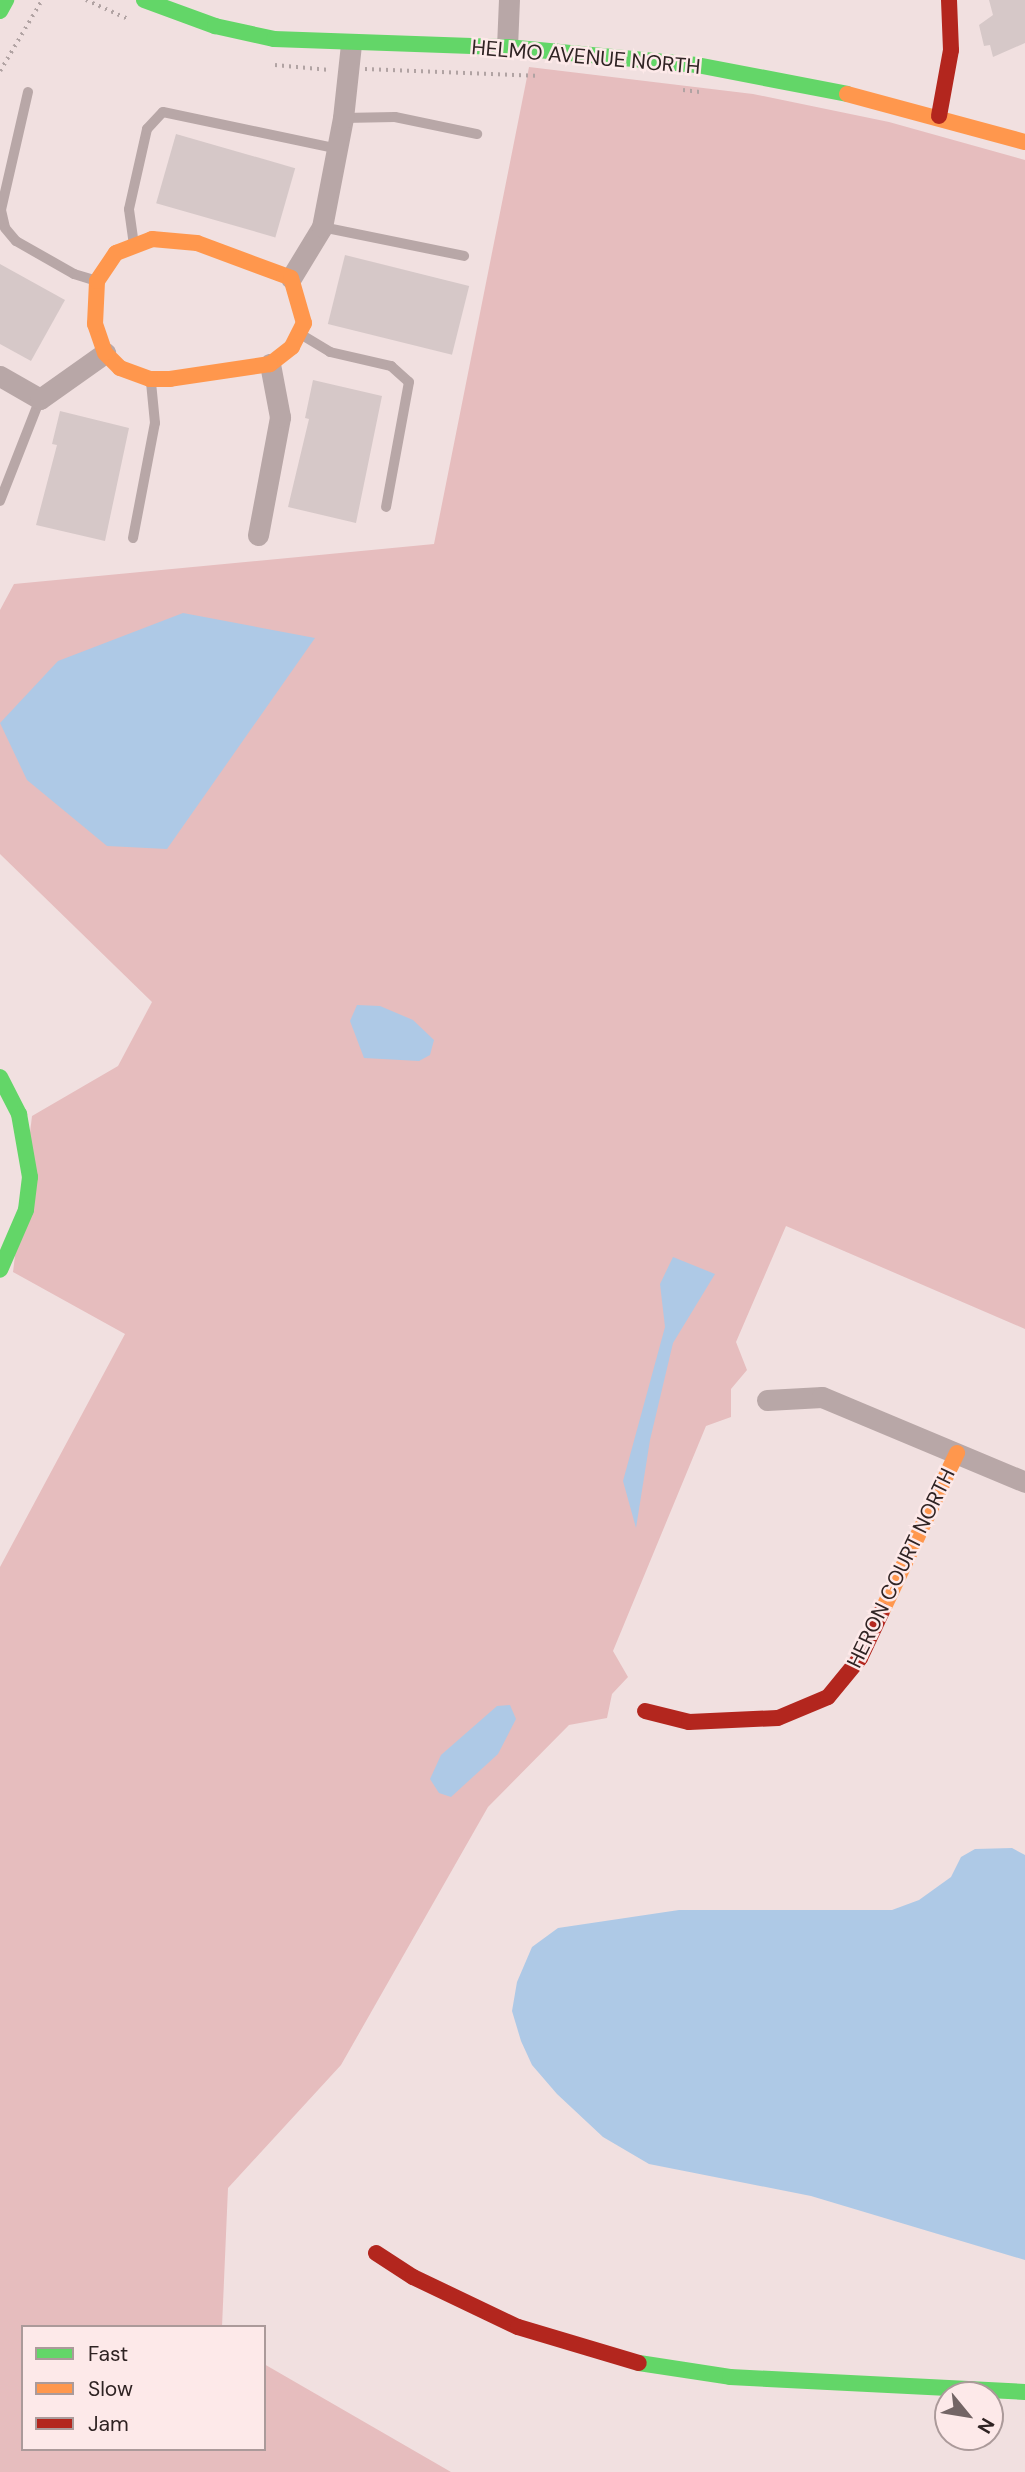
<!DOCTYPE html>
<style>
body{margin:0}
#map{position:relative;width:1025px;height:2472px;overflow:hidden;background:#f1e0e0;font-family:"DM Sans",sans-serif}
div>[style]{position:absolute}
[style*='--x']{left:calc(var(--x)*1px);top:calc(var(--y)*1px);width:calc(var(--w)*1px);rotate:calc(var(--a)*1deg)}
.green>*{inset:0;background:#e6bdbe}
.water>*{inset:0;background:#aec9e6}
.building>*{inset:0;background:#d6c8c8;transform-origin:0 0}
.path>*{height:3.5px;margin-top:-1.75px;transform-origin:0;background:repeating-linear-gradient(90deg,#b1a3a3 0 2px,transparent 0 7px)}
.lane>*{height:10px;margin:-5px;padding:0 5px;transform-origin:5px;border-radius:5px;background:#b8a7a7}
.street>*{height:21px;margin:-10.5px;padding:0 10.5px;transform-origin:10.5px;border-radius:10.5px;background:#b8a7a7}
.fast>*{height:16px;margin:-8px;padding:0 8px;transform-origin:8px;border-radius:8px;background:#63d668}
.slow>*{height:16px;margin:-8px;padding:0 8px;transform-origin:8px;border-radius:8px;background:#ff974d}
.jam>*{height:16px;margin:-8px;padding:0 8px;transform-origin:8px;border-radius:8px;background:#b3261e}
span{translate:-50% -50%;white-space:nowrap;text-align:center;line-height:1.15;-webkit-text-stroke:5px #fde9e9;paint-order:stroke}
.street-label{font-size:21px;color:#2f2323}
.legend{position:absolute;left:21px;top:2325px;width:245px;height:126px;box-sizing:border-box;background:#fde9e9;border:2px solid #ab9a9a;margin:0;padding:9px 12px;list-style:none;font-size:21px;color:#2f2323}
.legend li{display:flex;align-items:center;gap:14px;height:35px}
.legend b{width:35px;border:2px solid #ab9a9a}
.north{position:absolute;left:934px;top:2381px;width:70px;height:70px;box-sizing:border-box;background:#fde9e9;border:2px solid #ab9a9a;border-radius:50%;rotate:120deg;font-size:19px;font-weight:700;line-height:28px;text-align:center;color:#2f2323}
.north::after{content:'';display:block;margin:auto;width:24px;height:32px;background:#736565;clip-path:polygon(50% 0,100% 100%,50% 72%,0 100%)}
</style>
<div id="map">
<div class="green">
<div style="clip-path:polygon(529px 67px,753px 94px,889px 122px,1025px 160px,1025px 1329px,786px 1226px,736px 1342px,747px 1370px,731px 1389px,731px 1417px,706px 1426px,613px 1651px,628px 1677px,612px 1694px,607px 1718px,569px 1725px,488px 1807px,341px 2065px,228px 2188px,222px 2327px,23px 2327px,23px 2449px,264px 2449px,264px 2364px,451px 2472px,0 2472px,0 1567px,125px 1334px,13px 1272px,32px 1116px,118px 1066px,152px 1002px,0 854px,0 610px,14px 584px,434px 544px)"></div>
</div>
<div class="water">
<div style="clip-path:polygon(183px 613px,315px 638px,167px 849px,107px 846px,27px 780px,0 723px,58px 661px)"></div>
<div style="clip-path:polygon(357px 1005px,380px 1006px,413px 1020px,434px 1040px,430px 1055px,419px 1061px,364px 1058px,350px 1021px)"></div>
<div style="clip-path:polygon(673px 1257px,715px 1274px,673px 1343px,650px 1440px,636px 1528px,623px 1481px,665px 1327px,660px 1284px)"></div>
<div style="clip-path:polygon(510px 1705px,516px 1719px,498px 1754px,451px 1797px,439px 1793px,430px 1779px,441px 1755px,497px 1706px)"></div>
<div style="clip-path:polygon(1012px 1848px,1025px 1855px,1025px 2260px,811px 2196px,649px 2164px,603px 2137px,557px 2094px,532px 2065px,521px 2041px,512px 2011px,517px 1982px,532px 1947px,558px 1928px,679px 1910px,892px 1910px,919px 1900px,951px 1877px,961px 1857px,975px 1849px)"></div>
</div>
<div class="building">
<div style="clip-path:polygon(989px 0,1025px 0,1025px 43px,993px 57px,990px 45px,984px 46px,979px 25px,993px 15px)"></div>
<div style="left:176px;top:134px;width:124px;height:72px;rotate:16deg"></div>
<div style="left:345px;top:255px;width:128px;height:71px;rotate:14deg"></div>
<div style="clip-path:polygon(0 264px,65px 300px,31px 361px,0 344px)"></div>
<div style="clip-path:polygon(313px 380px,382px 396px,356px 523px,288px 507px,309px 419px,305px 418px)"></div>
<div style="clip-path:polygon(60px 411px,129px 428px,105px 541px,36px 525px,57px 445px,52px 444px)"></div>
</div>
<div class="path">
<div style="--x:86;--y:0;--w:46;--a:24.3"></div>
<div style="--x:275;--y:65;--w:55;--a:5.2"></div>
<div style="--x:365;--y:69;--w:171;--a:2.3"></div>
<div style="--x:0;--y:71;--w:82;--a:-59.4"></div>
<div style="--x:683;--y:90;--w:17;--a:7"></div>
</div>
<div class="lane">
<div style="--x:28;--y:92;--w:121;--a:102.9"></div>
<div style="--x:1;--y:210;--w:18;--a:77"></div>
<div style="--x:5;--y:228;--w:17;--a:50"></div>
<div style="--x:16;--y:241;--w:67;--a:29.6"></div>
<div style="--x:74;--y:274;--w:21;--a:17"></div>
<div style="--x:343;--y:118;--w:52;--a:-1.1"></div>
<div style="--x:395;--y:117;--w:84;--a:11.7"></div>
<div style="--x:322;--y:227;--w:145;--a:11.5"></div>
<div style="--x:134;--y:245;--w:36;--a:-98"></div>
<div style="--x:129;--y:209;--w:82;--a:-77.3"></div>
<div style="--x:147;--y:129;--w:23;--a:-47"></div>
<div style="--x:163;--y:112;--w:179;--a:11.9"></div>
<div style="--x:302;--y:335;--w:33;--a:31"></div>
<div style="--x:330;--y:352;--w:63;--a:12.9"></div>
<div style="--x:391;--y:366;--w:24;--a:42"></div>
<div style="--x:409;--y:382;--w:127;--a:100.4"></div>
<div style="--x:0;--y:501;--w:110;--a:-68.6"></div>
<div style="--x:133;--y:538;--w:117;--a:-79.2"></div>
<div style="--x:155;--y:423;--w:41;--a:-95.6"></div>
</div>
<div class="street">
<div style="--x:507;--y:47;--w:47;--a:-87.6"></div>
<div style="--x:291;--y:278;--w:60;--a:-58.7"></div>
<div style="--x:322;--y:227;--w:111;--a:-79.1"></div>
<div style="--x:343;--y:118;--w:74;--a:-83.8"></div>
<div style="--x:0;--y:376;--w:46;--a:29.9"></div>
<div style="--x:40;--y:399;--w:80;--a:-35.3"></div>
<div style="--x:258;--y:535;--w:120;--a:-79.4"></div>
<div style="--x:280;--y:417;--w:54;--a:-100.7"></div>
<div style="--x:767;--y:1400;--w:55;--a:-3.1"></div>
<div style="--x:822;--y:1397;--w:220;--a:22.7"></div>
</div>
<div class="fast">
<div style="--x:144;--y:0;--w:76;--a:20.1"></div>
<div style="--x:215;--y:26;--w:60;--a:12.4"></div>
<div style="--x:274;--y:39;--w:233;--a:2"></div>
<div style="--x:507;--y:47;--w:191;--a:5.4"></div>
<div style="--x:697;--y:65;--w:153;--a:10.9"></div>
<div style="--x:0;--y:11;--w:13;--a:-61"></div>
<div style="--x:0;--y:1077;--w:42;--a:62.8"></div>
<div style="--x:19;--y:1114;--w:64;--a:80.1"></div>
<div style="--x:30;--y:1177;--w:33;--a:97"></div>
<div style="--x:26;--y:1210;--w:65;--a:113.4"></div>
<div style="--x:639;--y:2363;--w:92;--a:8.7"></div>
<div style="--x:730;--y:2377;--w:295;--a:2.9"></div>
</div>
<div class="slow">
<div style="--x:847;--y:94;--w:184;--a:15.1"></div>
<div style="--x:152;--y:239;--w:45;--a:5.1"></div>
<div style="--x:197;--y:243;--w:100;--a:20.4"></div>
<div style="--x:291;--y:278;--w:47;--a:73.9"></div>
<div style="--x:304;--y:323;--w:27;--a:117"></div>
<div style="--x:292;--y:347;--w:28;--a:142"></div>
<div style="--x:270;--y:364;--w:101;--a:171.5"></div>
<div style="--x:170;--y:379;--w:20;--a:180"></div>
<div style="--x:150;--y:379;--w:32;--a:-160"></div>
<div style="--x:120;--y:368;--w:21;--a:-135"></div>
<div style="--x:105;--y:353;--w:31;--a:-109"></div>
<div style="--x:95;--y:324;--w:43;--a:-87.3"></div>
<div style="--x:97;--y:281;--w:34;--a:-56"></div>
<div style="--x:116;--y:253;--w:39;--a:-21"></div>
<div style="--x:882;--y:1611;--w:175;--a:-64.6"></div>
</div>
<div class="jam">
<div style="--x:939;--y:116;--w:67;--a:-79.7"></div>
<div style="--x:951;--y:50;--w:50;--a:-92.3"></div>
<div style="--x:645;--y:1711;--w:45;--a:14"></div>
<div style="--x:689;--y:1722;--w:89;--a:-2.6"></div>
<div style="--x:778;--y:1718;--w:54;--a:-22.8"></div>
<div style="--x:828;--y:1697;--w:50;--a:-50.6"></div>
<div style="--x:860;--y:1658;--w:52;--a:-64.9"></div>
<div style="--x:376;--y:2253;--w:44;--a:33"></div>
<div style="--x:413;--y:2277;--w:116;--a:25.5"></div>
<div style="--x:518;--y:2327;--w:126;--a:16.6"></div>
</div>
<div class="street-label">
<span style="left:586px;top:57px;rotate:5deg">HELMO AVENUE NORTH</span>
<span style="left:901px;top:1568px;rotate:-64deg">HERON COURT NORTH</span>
</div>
<ul class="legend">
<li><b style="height:9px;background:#63d668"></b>Fast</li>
<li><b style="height:9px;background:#ff974d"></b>Slow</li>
<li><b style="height:9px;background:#b3261e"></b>Jam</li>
</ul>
<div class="north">N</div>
</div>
